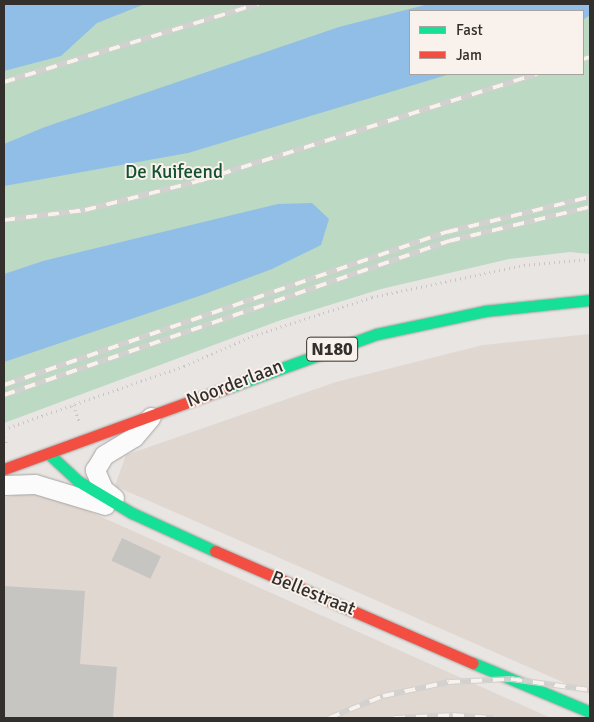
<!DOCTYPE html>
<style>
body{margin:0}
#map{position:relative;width:594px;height:722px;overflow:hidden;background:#e8e5e2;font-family:Signika,sans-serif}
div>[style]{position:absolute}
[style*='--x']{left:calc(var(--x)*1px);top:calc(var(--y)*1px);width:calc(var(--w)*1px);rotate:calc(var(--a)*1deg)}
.built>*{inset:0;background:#e0d7d0}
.green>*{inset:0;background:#bbd9c3}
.water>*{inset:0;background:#91bee6}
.building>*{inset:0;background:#c7c5c2;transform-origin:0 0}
.path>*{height:3px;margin-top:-1.5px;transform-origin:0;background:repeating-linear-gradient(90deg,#c8c6c5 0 1px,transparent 0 5px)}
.roads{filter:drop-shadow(0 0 1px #a7a4a2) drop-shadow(0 0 1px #a7a4a2)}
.street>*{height:19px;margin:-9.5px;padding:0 9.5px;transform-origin:9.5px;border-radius:9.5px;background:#fcfbfb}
.fast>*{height:11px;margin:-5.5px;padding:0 5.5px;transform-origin:5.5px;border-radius:5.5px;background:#16e098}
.jam>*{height:11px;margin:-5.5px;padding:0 5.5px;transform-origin:5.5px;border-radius:5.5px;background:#f24e42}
.rail>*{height:5.5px;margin-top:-2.75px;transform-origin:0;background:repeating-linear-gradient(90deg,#f9f1eb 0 11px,#d2d1cf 0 22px);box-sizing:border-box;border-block:1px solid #d2d1cf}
span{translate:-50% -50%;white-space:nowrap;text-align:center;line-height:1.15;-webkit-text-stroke:4px #f9f1eb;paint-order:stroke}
.shield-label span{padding:1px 4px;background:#f9f1eb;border:1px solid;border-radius:4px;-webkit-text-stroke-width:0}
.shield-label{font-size:18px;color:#322f2c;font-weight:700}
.park-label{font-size:19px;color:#125030}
.street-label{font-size:19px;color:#322f2c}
.frame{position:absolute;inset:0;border:5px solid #322f2c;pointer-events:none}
.legend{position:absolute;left:409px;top:10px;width:175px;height:65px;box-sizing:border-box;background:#f9f1eb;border:1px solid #a9a39f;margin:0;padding:6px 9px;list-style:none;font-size:15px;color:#322f2c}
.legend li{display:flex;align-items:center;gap:10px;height:25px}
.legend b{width:25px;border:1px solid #a9a39f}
</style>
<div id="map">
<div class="built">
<div style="clip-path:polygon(590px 334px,590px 694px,115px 486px,126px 455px,336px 382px,483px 345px)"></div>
<div style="clip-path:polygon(24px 493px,59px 498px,77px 506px,551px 718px,4px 718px,4px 498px)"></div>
</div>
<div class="green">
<div style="clip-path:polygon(evenodd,4px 4px,590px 4px,590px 254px,570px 252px,509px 259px,381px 289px,281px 320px,4px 423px,4px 4px,410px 11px,583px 11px,583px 74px,410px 74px,410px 11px)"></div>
</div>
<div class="water">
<div style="clip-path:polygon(4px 4px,145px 4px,97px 23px,61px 56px,4px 71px)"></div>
<div style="clip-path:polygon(429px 4px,590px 4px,590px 15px,583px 20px,583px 11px,410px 11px,410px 74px,450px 74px,188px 153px,4px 186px,4px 144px,45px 127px,339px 27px)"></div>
<div style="clip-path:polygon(312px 203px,329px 219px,321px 245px,272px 269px,205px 294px,4px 362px,4px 274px,43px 261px,278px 204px)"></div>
</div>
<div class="building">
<div style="left:122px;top:538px;width:43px;height:25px;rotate:25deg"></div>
<div style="clip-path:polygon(4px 586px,85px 591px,80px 664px,117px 667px,113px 718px,4px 718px)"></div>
</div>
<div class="path">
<div style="--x:73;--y:405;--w:17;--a:69"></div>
<div style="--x:4;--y:429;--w:191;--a:-19.3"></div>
<div style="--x:184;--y:366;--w:74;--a:-23.8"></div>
<div style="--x:252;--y:336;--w:126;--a:-18"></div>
<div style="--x:372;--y:297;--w:155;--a:-11.9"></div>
<div style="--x:524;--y:265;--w:66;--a:-5.2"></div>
<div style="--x:4;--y:437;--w:9;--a:69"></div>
</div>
<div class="roads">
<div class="street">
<div style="--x:4;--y:485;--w:31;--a:-2"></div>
<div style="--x:35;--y:484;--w:73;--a:16.7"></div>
<div style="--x:114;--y:498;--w:14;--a:-141"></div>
<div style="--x:103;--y:489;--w:21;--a:-113"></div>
<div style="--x:95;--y:470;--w:17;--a:-59"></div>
<div style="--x:104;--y:455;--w:35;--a:-31"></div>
<div style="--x:134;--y:437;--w:26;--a:-50"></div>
</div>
<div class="fast">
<div style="--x:224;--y:389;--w:163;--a:-19.8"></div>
<div style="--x:377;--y:334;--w:110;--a:-12"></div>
<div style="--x:485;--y:311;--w:106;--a:-6"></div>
<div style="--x:49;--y:454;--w:40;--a:43"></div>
<div style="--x:78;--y:481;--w:63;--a:30.7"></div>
<div style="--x:132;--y:513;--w:91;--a:24.6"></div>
<div style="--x:473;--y:663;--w:127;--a:22.7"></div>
</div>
<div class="jam">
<div style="--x:4;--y:469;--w:234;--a:-20"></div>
<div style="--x:215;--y:551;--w:281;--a:23.5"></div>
</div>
</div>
<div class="rail">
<div style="--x:583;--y:59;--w:7;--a:-16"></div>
<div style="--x:4;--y:82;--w:266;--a:-17.1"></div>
<div style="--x:4;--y:220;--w:82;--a:-7"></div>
<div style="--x:85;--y:210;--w:118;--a:-14.3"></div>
<div style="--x:199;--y:181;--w:355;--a:-17.6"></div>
<div style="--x:4;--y:385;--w:469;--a:-19.1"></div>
<div style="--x:447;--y:232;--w:147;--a:-13.8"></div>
<div style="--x:4;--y:395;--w:471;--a:-19.1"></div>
<div style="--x:449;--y:241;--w:145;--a:-13.6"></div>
<div style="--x:329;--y:718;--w:58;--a:-22.2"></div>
<div style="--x:383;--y:696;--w:67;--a:-12"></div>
<div style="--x:449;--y:682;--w:62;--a:-2.8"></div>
<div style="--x:511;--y:679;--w:80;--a:7.9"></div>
<div style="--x:394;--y:718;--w:59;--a:-2.9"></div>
<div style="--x:453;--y:715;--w:40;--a:4.3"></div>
</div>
<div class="shield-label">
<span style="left:332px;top:349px">N180</span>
</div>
<div class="park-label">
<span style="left:174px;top:173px">De Kuifeend</span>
</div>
<div class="street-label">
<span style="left:235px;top:384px;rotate:-21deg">Noorderlaan</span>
<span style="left:313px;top:594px;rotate:22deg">Bellestraat</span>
</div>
<div class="frame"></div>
<ul class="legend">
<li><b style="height:6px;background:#16e098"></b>Fast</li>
<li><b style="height:6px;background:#f24e42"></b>Jam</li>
</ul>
</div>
